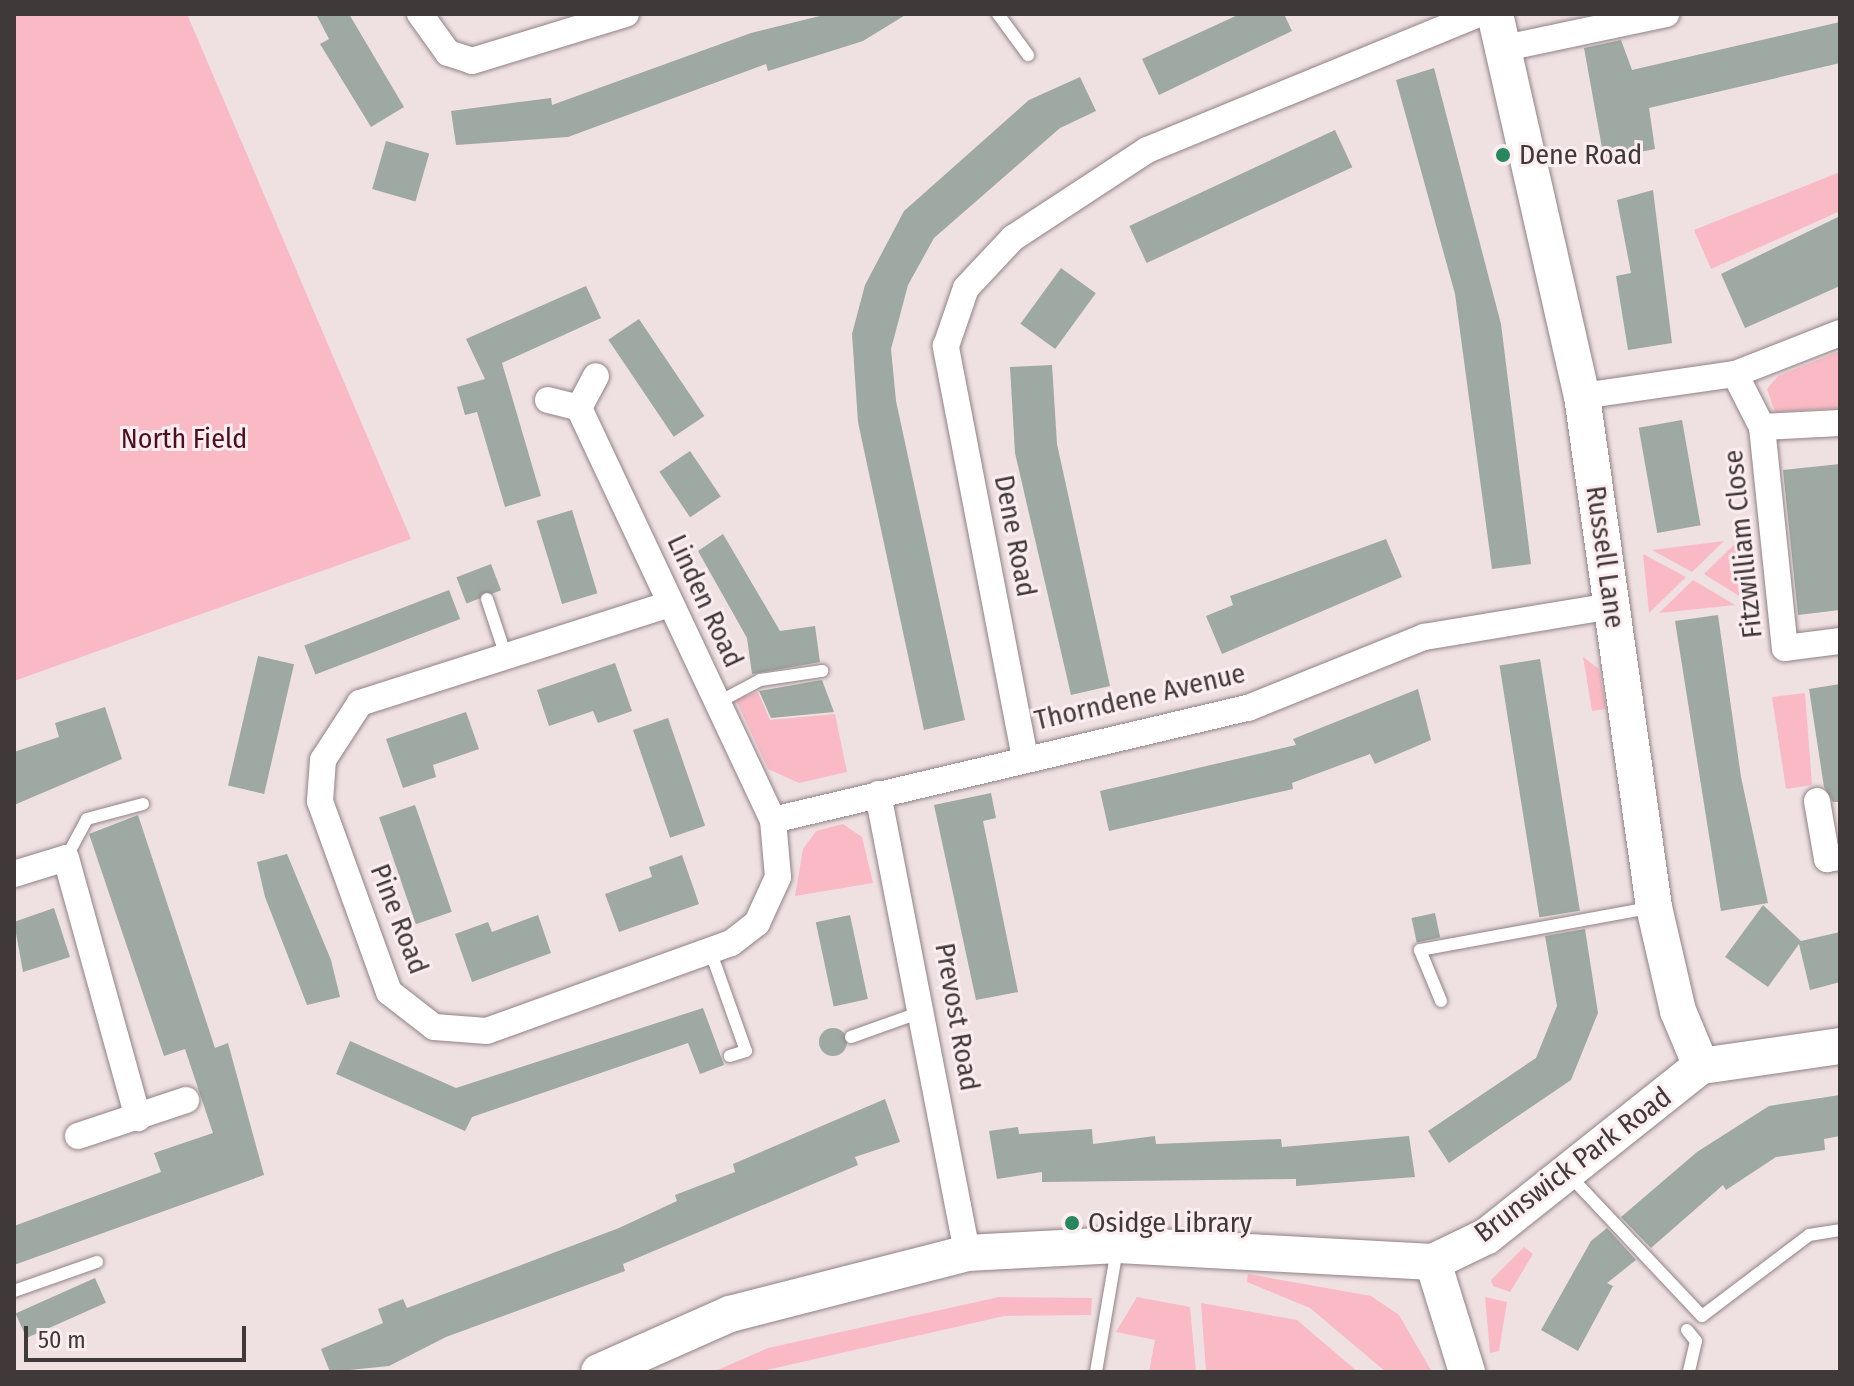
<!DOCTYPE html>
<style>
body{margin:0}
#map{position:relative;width:1854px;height:1386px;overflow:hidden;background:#efe0e2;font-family:"Fira Sans Condensed",sans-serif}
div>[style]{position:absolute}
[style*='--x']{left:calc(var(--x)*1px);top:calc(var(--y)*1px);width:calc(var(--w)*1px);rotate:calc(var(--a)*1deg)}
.green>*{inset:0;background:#f9bac5}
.building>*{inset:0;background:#9da9a2;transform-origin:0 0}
.round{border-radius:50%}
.roads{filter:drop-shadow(0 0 2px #908285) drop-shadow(0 0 2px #908285)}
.lane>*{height:12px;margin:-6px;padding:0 6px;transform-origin:6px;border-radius:6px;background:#fff}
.street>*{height:26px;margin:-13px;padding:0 13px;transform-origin:13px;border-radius:13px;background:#fff}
.secondary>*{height:36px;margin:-18px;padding:0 18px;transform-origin:18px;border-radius:18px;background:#fff}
.dots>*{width:22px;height:22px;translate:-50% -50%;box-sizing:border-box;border:4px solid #fcedf0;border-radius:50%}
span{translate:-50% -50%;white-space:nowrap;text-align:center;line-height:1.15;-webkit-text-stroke:6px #fcedf0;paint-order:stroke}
.poi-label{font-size:28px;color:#3f393a}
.left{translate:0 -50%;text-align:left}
.park-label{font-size:28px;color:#4d0e22}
.street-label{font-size:28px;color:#3f393a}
.frame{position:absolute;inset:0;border:16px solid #3f393a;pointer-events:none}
.scale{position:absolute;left:24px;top:1326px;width:222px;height:36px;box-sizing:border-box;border:4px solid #3f393a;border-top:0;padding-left:10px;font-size:24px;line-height:28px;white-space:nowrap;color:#3f393a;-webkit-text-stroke:6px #fcedf0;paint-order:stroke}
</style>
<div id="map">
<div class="green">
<div style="clip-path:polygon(14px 14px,187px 14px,411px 539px,14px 681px)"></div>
<div style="clip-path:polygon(1840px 172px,1840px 211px,1711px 269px,1694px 230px)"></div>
<div style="clip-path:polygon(1840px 351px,1840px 408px,1775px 412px,1767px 389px,1778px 376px)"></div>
<div style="clip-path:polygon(1739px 540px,1747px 601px,1704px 574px)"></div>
<div style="clip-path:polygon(1724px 541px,1692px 572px,1652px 550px)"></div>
<div style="clip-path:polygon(1643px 554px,1686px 577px,1649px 613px)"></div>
<div style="clip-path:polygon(1693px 580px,1735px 605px,1659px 613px)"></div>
<div style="clip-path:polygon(1583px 657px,1599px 669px,1606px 709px,1592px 711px)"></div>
<div style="clip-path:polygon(758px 692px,770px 720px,835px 714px,847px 772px,799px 783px,768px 769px,736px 700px)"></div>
<div style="clip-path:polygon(1805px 693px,1812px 785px,1786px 789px,1772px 697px)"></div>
<div style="clip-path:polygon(843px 824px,862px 837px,873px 883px,795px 896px,803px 849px,816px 831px)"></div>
<div style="clip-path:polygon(1524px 1247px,1533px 1254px,1510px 1292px,1493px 1286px,1491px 1280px)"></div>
<div style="clip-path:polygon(1248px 1274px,1371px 1296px,1399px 1315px,1432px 1372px,1386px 1372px,1310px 1308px,1247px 1282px)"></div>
<div style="clip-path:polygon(999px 1297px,1092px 1298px,1091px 1315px,1004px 1316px,758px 1372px,713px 1372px,768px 1348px)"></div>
<div style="clip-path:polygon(1137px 1297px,1190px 1307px,1196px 1372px,1149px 1372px,1155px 1340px,1116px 1332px)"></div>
<div style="clip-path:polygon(1485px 1297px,1507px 1302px,1499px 1351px,1490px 1353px)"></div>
<div style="clip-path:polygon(1201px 1303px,1297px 1320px,1358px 1372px,1206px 1372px)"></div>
</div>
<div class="building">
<div style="clip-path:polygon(316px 14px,349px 14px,404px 107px,371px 127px,320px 44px,329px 39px)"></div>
<div style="clip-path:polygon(828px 14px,907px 14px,863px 41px,768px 71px,766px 64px,568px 137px,456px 145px,451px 111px,551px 98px,552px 105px,751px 33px)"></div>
<div style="clip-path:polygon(1240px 14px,1284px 14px,1292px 31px,1159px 95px,1142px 59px)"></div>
<div style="clip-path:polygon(1840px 22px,1840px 63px,1649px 108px,1655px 149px,1604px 159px,1584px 48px,1621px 40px,1632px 70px)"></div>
<div style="clip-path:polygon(1434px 68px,1501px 324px,1531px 564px,1492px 569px,1455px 294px,1396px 80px)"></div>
<div style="clip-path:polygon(1080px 77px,1096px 111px,1060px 128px,934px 238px,908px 285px,891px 349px,896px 401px,965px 720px,924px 730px,858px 422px,852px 334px,865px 285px,904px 211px,1029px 100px)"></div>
<div style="left:1335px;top:130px;width:41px;height:227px;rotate:65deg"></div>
<div style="left:386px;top:141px;width:45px;height:50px;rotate:16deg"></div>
<div style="clip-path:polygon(1653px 190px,1672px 343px,1628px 350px,1616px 276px,1631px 273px,1617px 200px)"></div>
<div style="clip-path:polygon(1840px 216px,1840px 286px,1745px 328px,1721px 274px)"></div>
<div style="left:1061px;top:268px;width:43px;height:69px;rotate:36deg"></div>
<div style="clip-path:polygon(586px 286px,601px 318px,502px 363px,541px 496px,505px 507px,477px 412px,465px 415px,457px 387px,485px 379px,466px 339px)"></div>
<div style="left:639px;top:319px;width:117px;height:37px;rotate:56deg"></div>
<div style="clip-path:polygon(1052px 365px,1057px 444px,1110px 686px,1071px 695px,1015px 453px,1010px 367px)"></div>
<div style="left:1682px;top:420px;width:107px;height:44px;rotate:80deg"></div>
<div style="left:690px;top:451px;width:55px;height:37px;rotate:56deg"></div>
<div style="clip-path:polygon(1840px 464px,1840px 610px,1798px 615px,1783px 470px)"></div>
<div style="left:572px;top:510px;width:87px;height:37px;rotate:73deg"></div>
<div style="clip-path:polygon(723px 534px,780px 631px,815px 626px,820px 662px,752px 674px,747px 638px,698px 551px)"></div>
<div style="clip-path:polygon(1386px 539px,1402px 577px,1222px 654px,1206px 616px,1233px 605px,1230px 596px)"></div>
<div style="left:491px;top:564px;width:28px;height:37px;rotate:69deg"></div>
<div style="left:449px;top:590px;width:31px;height:155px;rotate:69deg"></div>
<div style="clip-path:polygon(1718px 615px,1741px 777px,1768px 903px,1721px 911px,1675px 621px)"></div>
<div style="left:258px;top:656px;width:37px;height:133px;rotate:13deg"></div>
<div style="left:1540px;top:659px;width:255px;height:41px;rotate:81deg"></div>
<div style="clip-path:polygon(615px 663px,632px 711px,598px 723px,593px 711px,549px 726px,537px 690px)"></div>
<div style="clip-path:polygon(822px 680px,834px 712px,771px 718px,759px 691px)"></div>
<div style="clip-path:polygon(1840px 684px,1840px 802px,1833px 802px,1824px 787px,1809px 689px)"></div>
<div style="clip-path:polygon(1418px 689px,1431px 740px,1375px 764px,1370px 754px,1292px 783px,1293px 789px,1109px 831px,1100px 791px,1296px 745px,1293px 739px)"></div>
<div style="clip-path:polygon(105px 707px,122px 759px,14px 805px,14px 752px,59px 737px,55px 723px)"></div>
<div style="clip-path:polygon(466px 712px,479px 749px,433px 765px,436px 777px,403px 788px,386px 739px)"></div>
<div style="left:668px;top:718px;width:114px;height:37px;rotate:71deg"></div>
<div style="clip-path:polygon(991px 793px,996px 818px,983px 821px,1018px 992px,976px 1000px,934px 805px)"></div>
<div style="left:415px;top:805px;width:113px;height:38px;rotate:71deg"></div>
<div style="clip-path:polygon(138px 815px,215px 1048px,228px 1043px,264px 1175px,14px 1265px,14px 1226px,161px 1172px,154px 1153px,213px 1133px,185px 1049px,164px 1056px,89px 834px)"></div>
<div style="clip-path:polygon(287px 854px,331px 960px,340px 997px,307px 1005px,265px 897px,257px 862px)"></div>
<div style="clip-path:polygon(682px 855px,699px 904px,619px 932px,605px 894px,652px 877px,649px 867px)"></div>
<div style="clip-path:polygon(1763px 905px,1801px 941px,1840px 932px,1840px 982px,1810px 990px,1799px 944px,1768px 987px,1725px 957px)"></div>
<div style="clip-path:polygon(54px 908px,70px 957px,23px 972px,14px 922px)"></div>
<div style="left:1435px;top:913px;width:25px;height:24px;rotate:78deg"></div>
<div style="clip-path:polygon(538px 915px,551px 953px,472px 982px,455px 934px,488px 922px,492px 932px)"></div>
<div style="left:850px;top:915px;width:86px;height:35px;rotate:78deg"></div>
<div style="clip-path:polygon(1585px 929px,1598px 1013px,1571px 1080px,1449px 1163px,1428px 1131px,1536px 1058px,1557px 1006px,1545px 936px)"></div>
<div style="clip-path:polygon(703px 1008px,724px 1065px,700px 1074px,688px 1043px,472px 1117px,465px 1131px,336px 1074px,350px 1041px,456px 1088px)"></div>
<div class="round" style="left:819px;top:1028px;width:28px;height:28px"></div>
<div style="clip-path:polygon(1840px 1095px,1840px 1136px,1824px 1139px,1825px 1150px,1776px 1157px,1726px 1190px,1723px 1185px,1651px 1248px,1621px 1217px,1697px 1152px,1769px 1106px)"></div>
<div style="clip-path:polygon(885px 1099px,900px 1142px,855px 1157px,858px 1165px,623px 1264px,625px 1271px,446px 1337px,389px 1366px,330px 1372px,321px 1349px,383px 1323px,378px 1309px,403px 1299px,407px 1308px,619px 1228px,677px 1201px,675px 1195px,735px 1172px,733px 1164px)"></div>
<div style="clip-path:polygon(1018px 1127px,1019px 1134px,1092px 1129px,1093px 1144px,1155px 1136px,1156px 1144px,1281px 1139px,1282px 1147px,1409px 1136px,1415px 1177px,1296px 1186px,1296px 1179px,1042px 1182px,1042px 1172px,997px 1179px,989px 1131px)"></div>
<div style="clip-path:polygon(1607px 1228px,1636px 1260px,1607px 1283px,1613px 1286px,1578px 1351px,1541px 1330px,1591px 1241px)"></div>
<div style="left:95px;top:1278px;width:27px;height:87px;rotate:66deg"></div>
</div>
<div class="roads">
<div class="lane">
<div style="--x:998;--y:14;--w:51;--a:53.8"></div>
<div style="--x:487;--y:599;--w:60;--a:71.6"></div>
<div style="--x:717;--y:703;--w:49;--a:-28.1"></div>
<div style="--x:760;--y:680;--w:63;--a:-8.3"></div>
<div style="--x:66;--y:858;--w:44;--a:-61.7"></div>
<div style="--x:87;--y:819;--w:58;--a:-15"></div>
<div style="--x:710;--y:950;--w:107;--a:70.4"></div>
<div style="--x:746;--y:1051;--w:17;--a:163"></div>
<div style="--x:1441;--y:1001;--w:55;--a:-112.4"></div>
<div style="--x:1420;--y:950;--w:233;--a:-10.4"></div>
<div style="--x:851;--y:1037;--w:77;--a:-19.6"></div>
<div style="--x:1569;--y:1175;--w:194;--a:46.7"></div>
<div style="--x:1702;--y:1316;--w:134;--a:-37.1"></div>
<div style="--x:1809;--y:1235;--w:31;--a:-9"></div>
<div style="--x:14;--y:1291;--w:88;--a:-19.3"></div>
<div style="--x:1687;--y:1330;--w:14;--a:51"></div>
<div style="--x:1696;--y:1341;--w:32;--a:103"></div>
<div style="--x:1096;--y:1372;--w:125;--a:-80.3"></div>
</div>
<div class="street">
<div style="--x:420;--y:14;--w:48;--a:54.3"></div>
<div style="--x:448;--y:53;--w:25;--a:18"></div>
<div style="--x:472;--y:61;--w:161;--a:-17"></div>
<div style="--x:1500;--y:49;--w:170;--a:-11.9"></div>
<div style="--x:1735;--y:374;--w:59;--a:63"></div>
<div style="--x:1762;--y:427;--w:78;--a:-2.9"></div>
<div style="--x:1582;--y:396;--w:155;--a:-8.2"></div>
<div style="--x:1735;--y:374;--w:113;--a:-21.3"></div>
<div style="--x:548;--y:400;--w:32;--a:14"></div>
<div style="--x:579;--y:408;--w:36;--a:-62"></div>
<div style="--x:579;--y:408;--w:455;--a:64.8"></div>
<div style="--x:773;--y:820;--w:57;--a:85"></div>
<div style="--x:778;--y:877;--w:51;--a:114.5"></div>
<div style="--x:757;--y:923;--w:33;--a:142"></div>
<div style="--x:731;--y:943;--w:259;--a:160.2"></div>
<div style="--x:487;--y:1031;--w:53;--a:-175.7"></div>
<div style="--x:434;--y:1027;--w:57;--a:-142.1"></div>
<div style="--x:389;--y:992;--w:203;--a:-109.9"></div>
<div style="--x:320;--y:801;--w:41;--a:-85.8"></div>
<div style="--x:323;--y:760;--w:68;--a:-57"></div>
<div style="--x:360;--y:703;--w:325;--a:-17.7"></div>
<div style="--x:1762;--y:427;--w:222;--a:84.1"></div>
<div style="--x:1785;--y:648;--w:55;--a:-7.3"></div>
<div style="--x:1025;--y:758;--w:420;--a:-100.9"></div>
<div style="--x:946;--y:346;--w:61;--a:-71"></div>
<div style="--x:966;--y:288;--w:69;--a:-46.8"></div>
<div style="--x:1013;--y:238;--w:160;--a:-33.3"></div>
<div style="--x:1147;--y:150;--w:352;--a:-22.3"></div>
<div style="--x:878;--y:794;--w:468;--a:79"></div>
<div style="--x:1817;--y:801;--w:59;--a:80.2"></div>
<div style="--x:1827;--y:859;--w:13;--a:-9"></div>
<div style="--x:773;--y:820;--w:488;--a:-13.3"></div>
<div style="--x:1248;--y:708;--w:190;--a:-22"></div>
<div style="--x:1424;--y:637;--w:190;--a:-9.4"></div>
<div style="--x:14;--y:874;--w:54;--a:-17.1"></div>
<div style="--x:66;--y:858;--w:270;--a:74.5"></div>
<div style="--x:78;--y:1136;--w:114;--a:-18.4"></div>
</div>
<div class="secondary">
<div style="--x:1495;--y:14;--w:392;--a:77.2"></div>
<div style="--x:1582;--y:396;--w:516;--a:81.98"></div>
<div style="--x:1654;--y:907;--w:107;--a:77"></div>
<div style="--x:1678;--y:1011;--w:60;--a:67.3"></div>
<div style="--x:1701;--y:1066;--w:140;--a:-8.2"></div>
<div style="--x:1433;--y:1262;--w:115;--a:72.8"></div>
<div style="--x:599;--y:1372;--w:143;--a:-23.9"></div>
<div style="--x:730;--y:1314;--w:245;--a:-14.4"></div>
<div style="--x:967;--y:1253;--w:151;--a:-3"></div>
<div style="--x:1118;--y:1245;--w:315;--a:3.1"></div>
<div style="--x:1433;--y:1262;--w:60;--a:-25.7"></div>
<div style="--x:1487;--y:1236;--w:273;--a:-38.5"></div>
</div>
</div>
<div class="dots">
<div style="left:1503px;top:155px;background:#28875e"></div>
<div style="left:1072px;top:1223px;background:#28875e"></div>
</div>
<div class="poi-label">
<span class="left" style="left:1519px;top:155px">Dene Road</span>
<span class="left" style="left:1088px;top:1223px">Osidge Library</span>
</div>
<div class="park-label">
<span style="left:184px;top:439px">North Field</span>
</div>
<div class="street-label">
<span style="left:1015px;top:536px;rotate:79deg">Dene Road</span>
<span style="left:1743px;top:544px;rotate:-96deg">Fitzwilliam Close</span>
<span style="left:1605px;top:557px;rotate:82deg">Russell Lane</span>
<span style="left:705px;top:601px;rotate:65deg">Linden Road</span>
<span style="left:1140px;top:697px;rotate:-13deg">Thorndene Avenue</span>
<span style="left:399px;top:919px;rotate:69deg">Pine Road</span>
<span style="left:957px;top:1017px;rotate:80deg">Prevost Road</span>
<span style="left:1573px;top:1165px;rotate:-37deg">Brunswick Park Road</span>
</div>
<div class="frame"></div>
<div class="scale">50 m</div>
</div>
